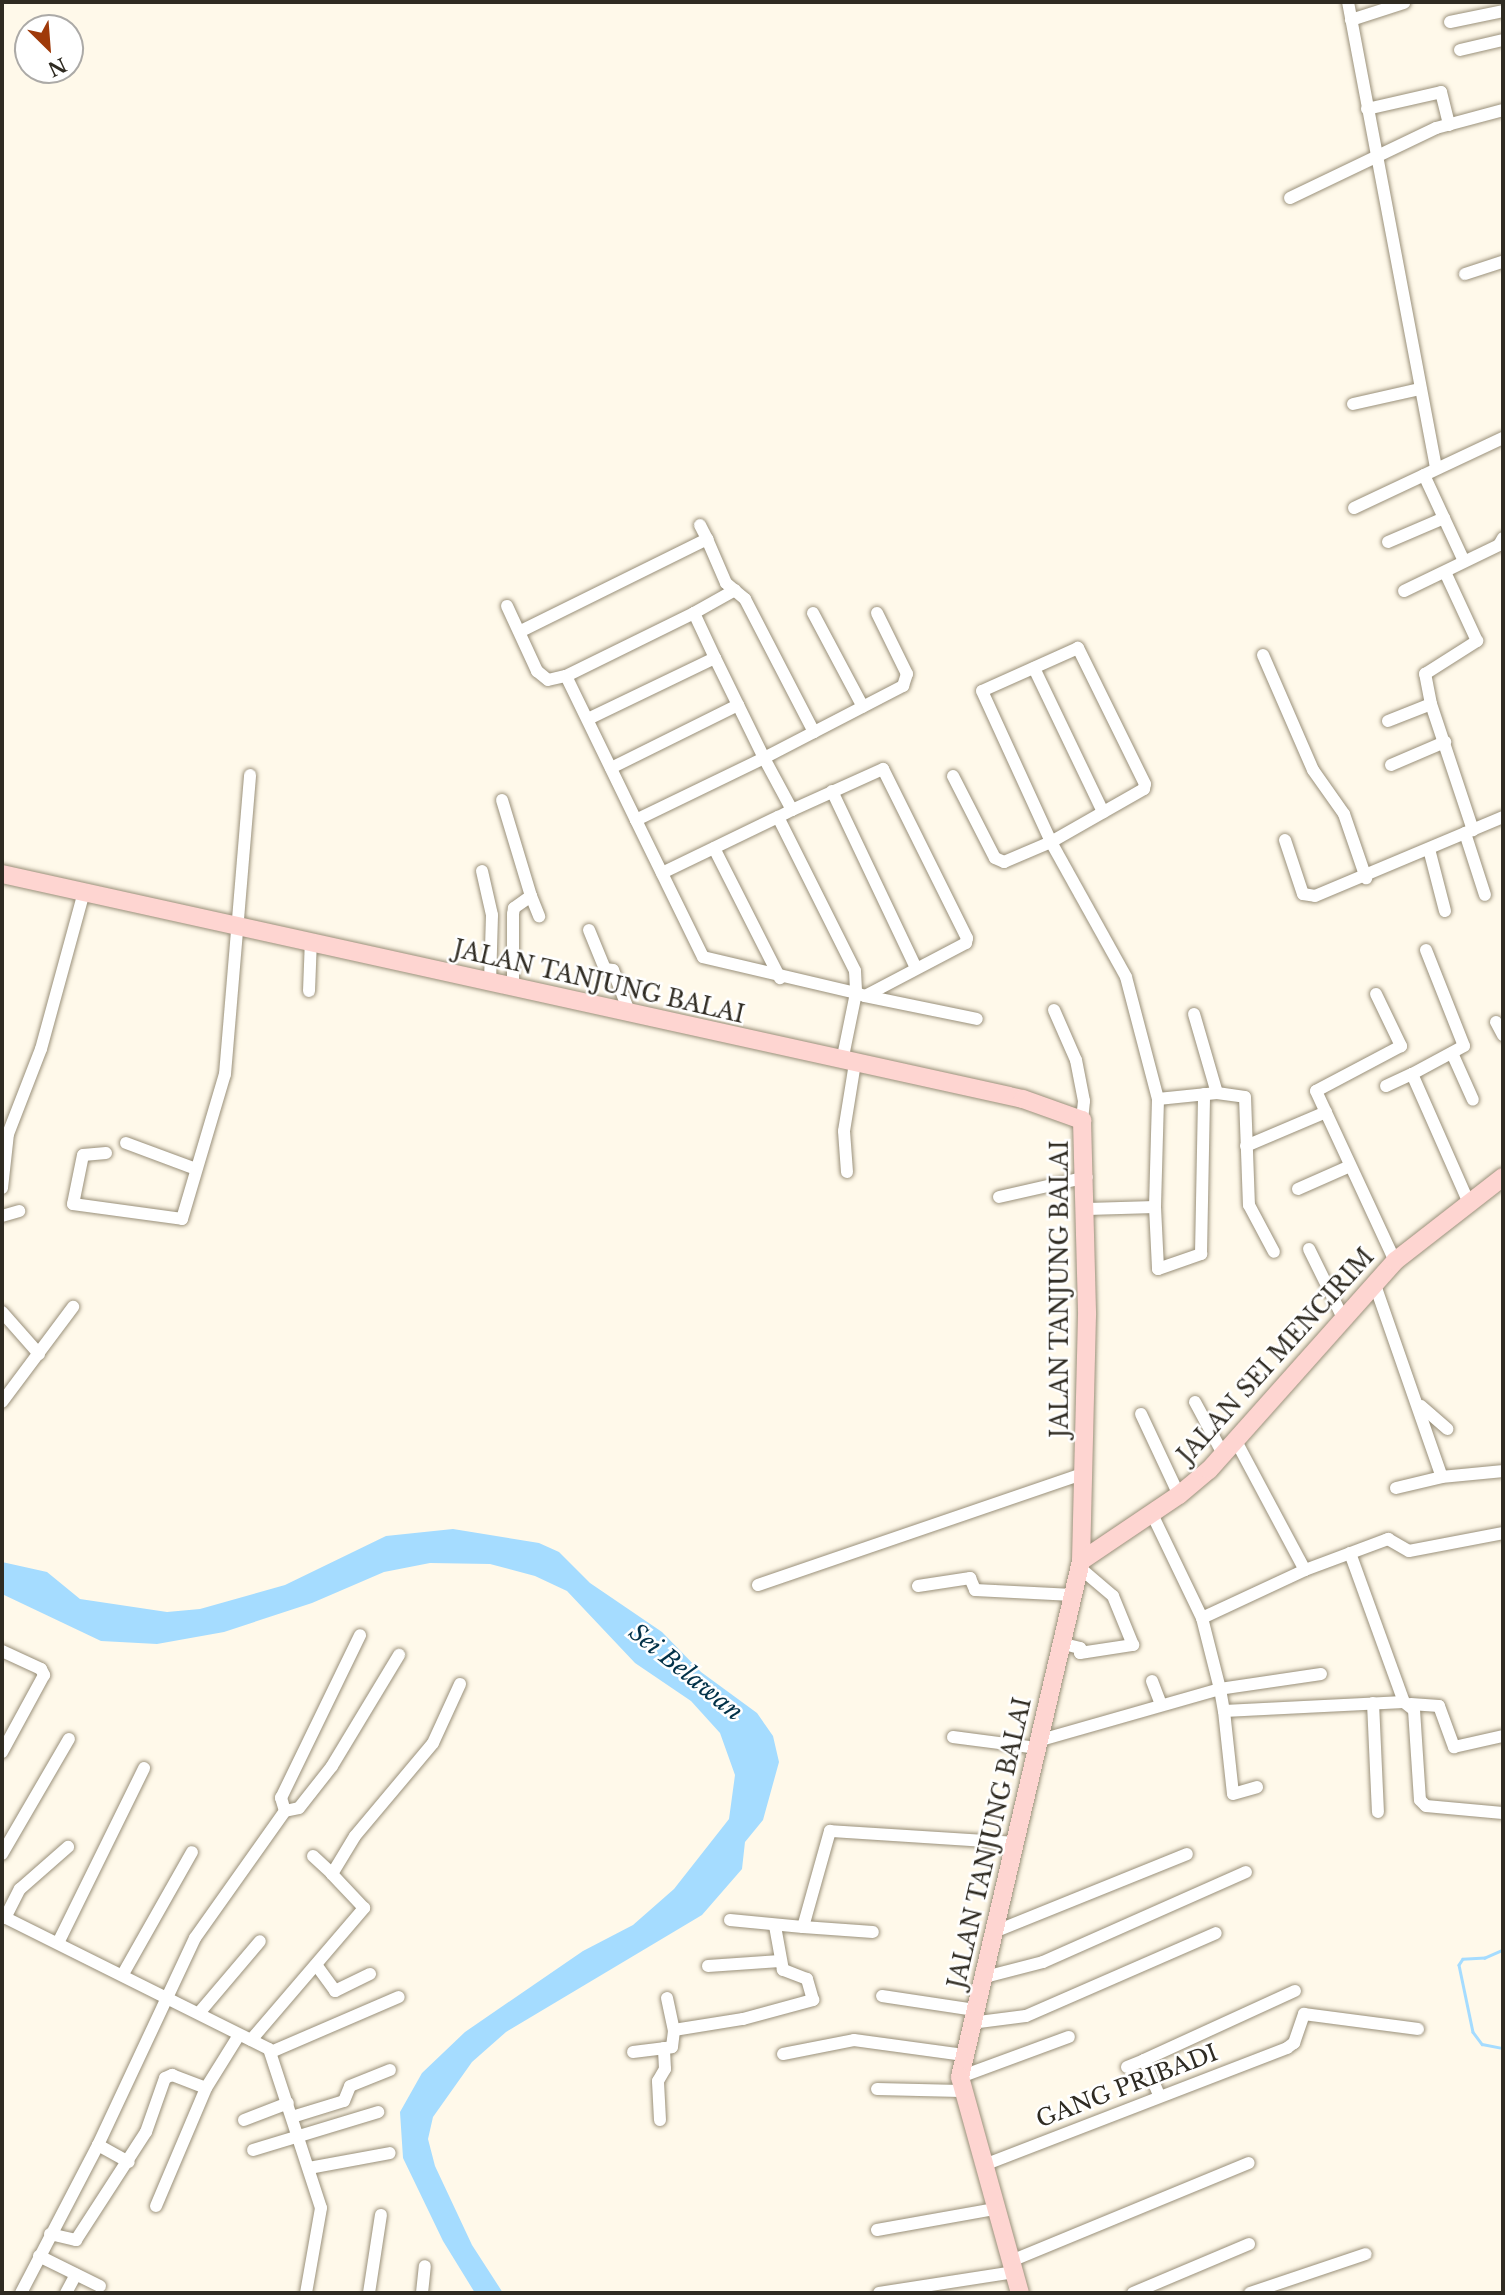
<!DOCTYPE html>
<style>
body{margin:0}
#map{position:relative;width:1505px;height:2295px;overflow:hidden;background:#fff9ea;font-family:"Libre Baskerville",serif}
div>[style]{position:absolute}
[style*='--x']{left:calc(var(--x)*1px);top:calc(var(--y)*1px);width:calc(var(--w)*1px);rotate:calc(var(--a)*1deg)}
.water>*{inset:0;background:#a5dcff}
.stream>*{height:2.5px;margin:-1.25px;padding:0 1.25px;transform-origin:1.25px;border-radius:1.25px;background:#a5dcff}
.roads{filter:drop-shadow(0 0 2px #9a907a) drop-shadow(0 0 2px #9a907a)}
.street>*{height:12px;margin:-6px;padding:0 6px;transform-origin:6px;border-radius:6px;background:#fff}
.secondary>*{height:18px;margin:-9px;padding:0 9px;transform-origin:9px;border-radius:9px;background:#fed5d1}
span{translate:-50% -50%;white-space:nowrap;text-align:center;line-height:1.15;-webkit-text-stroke:5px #fff;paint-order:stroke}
.street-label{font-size:23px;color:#2f2b22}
.water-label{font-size:24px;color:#013148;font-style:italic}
.frame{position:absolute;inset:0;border:4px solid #2f2b22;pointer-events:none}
.north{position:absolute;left:14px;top:14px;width:70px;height:70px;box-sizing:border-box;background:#fff;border:2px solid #acaaa7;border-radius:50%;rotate:155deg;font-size:19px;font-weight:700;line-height:28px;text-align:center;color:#2f2b22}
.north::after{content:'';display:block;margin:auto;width:24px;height:32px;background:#9f3a0a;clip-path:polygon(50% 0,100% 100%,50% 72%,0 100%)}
</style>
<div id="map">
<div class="water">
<div style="clip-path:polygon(453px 1529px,539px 1543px,559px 1552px,590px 1583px,662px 1632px,701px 1672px,757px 1713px,773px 1736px,779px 1762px,763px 1820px,745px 1842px,742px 1869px,702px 1915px,506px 2032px,472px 2062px,433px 2117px,428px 2139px,435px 2166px,472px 2245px,503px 2293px,475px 2293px,443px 2241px,403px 2158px,400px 2112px,422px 2073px,465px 2032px,583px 1951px,633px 1925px,674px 1889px,729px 1819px,735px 1775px,720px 1733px,691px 1701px,635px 1663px,567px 1591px,535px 1576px,490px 1564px,430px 1563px,384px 1572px,312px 1603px,224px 1632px,157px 1644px,101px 1641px,2px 1594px,2px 1562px,47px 1572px,80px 1599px,167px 1612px,200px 1609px,285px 1585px,386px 1536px)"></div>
</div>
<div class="stream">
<div style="--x:1503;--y:1950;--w:20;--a:156"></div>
<div style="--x:1485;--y:1958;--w:22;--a:177"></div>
<div style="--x:1463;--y:1959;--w:7;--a:124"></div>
<div style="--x:1459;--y:1965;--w:68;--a:78.2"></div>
<div style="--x:1473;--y:2032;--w:15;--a:53"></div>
<div style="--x:1482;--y:2044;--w:21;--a:11"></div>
</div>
<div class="roads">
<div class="street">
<div style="--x:1348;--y:2;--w:474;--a:79.3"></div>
<div style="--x:1351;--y:20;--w:56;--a:-17.8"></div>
<div style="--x:1450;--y:22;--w:54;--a:-11.7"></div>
<div style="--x:1460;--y:50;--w:44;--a:-13.1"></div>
<div style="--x:1367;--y:109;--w:76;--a:-12.9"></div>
<div style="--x:1441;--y:92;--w:34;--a:76"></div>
<div style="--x:1290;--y:198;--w:162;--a:-25.6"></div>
<div style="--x:1436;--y:128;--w:69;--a:-15"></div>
<div style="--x:1465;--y:274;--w:40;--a:-18"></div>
<div style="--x:1353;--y:404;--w:69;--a:-12.6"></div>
<div style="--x:1424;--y:475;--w:95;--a:65.1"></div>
<div style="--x:1354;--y:508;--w:165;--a:-25.2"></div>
<div style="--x:700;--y:525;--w:16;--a:63"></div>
<div style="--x:1388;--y:542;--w:61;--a:-23.2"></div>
<div style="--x:1404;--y:591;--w:106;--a:-25.8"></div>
<div style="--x:1499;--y:545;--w:8;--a:-60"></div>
<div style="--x:507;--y:606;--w:72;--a:65.2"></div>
<div style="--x:537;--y:671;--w:14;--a:39"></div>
<div style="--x:548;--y:680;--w:18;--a:-13"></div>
<div style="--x:566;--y:676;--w:143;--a:-26.2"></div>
<div style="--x:694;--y:613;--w:50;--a:65"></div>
<div style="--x:694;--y:613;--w:47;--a:-29.3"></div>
<div style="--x:813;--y:613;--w:106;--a:62"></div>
<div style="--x:521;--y:631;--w:208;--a:-26.3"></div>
<div style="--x:707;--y:539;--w:48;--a:66.6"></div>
<div style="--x:726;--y:583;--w:25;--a:40"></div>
<div style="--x:745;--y:599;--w:150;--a:62.6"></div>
<div style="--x:1263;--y:655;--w:125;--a:66.5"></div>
<div style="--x:1313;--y:770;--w:54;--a:54.8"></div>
<div style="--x:1344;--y:814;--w:68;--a:71"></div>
<div style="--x:1034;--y:668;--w:160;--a:64.4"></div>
<div style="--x:566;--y:676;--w:160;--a:64.1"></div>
<div style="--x:1431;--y:704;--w:31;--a:-101"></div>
<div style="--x:1425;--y:674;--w:62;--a:-32.4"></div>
<div style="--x:1477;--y:641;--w:76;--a:-114.9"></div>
<div style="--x:588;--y:719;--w:141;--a:-25.7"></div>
<div style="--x:715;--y:658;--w:111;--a:63.9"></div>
<div style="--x:764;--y:758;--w:59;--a:61.7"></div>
<div style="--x:792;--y:810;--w:16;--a:153"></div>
<div style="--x:778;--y:817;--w:172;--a:63.4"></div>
<div style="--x:855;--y:971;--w:22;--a:87"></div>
<div style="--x:856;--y:993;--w:157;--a:-166.8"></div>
<div style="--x:703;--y:957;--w:153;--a:-116.1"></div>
<div style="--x:636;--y:820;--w:142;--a:-25.8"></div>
<div style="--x:764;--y:758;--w:157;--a:-27.4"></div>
<div style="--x:903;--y:686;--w:13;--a:-72"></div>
<div style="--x:907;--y:674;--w:68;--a:-116.2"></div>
<div style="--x:1388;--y:721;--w:46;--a:-21.6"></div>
<div style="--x:1431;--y:704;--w:133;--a:71.6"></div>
<div style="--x:1391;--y:765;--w:59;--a:-23.1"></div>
<div style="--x:611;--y:768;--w:142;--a:-26.4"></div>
<div style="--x:953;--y:776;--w:92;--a:62.9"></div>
<div style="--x:995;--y:858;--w:10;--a:24"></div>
<div style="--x:1004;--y:862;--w:51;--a:-23.1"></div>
<div style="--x:1051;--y:842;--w:107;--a:-29.7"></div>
<div style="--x:1144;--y:789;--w:5;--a:-79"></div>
<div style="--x:1145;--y:784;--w:152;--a:-116.2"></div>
<div style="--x:1078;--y:648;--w:105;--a:155.9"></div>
<div style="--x:982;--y:691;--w:166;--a:65.4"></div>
<div style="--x:1051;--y:842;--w:154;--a:60.9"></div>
<div style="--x:1126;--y:977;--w:126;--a:75.3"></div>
<div style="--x:1158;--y:1099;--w:108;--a:91.6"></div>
<div style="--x:1155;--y:1207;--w:68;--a:178.3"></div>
<div style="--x:832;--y:791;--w:196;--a:64.6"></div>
<div style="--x:502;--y:800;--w:100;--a:73.2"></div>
<div style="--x:531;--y:896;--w:21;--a:145"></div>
<div style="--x:514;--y:908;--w:6;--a:99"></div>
<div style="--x:513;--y:914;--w:75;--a:90"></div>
<div style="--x:792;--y:810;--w:100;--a:-24.3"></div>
<div style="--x:883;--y:769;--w:189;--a:63.6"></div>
<div style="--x:967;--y:938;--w:5;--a:101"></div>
<div style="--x:966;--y:943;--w:114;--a:152.3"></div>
<div style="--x:865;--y:996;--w:9;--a:-162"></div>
<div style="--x:856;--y:993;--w:69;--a:101.6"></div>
<div style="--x:1465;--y:833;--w:65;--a:72.1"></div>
<div style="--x:1285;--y:840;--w:57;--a:71.6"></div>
<div style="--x:1303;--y:894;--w:12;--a:9"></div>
<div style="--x:1315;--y:896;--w:204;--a:-22.8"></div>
<div style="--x:714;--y:848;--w:146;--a:63.1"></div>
<div style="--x:1429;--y:849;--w:64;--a:75.5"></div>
<div style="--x:482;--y:871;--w:45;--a:77.2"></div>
<div style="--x:492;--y:915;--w:69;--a:91.7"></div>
<div style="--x:662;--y:873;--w:129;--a:-25.8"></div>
<div style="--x:531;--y:896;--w:22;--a:68"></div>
<div style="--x:589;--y:930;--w:42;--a:67.7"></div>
<div style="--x:605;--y:969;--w:8;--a:7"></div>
<div style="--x:613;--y:970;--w:47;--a:68.9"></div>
<div style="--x:1426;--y:950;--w:103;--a:68.4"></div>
<div style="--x:1464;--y:1046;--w:59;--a:151.7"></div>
<div style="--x:1412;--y:1074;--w:139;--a:66.2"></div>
<div style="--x:309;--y:991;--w:51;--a:-87.8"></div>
<div style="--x:1376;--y:994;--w:58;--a:64.3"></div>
<div style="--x:1401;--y:1046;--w:96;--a:152.1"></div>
<div style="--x:1316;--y:1091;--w:187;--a:65.1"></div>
<div style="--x:865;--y:996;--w:114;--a:11.6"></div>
<div style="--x:1054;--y:1010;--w:55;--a:66.3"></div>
<div style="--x:1076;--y:1060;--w:42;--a:79"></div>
<div style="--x:1084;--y:1101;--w:19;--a:96"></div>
<div style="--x:1194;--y:1014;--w:82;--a:73.8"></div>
<div style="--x:1496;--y:1022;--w:15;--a:62"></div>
<div style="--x:1452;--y:1053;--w:51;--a:65.9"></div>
<div style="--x:1386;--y:1086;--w:29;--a:-25"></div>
<div style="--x:1158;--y:1099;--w:59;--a:-5.8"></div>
<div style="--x:1217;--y:1093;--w:28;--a:8"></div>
<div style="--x:1245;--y:1097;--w:108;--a:87.9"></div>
<div style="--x:1249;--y:1205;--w:53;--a:62"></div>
<div style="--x:126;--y:1143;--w:75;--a:20.4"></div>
<div style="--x:1246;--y:1146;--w:87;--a:-23"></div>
<div style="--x:106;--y:1153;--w:23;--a:175"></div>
<div style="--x:83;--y:1155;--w:50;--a:101.5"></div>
<div style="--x:73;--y:1204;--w:110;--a:7.8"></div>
<div style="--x:182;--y:1219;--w:151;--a:-73.5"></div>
<div style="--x:225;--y:1074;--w:300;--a:-85.2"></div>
<div style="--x:847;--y:1172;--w:41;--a:-94.2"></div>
<div style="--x:844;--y:1131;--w:69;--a:-80.8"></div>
<div style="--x:2;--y:1188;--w:54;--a:-83.7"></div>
<div style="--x:8;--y:1134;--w:91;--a:-68.8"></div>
<div style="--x:41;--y:1049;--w:163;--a:-74.7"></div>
<div style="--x:1298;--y:1189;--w:57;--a:-23.9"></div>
<div style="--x:999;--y:1197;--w:90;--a:-12.8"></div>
<div style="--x:1155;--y:1207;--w:62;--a:87.2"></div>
<div style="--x:1158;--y:1269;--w:46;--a:-19.2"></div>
<div style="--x:1201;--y:1254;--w:160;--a:-88.9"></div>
<div style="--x:2;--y:1216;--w:18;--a:-16"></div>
<div style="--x:1309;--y:1249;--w:79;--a:63.8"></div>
<div style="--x:1375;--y:1285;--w:203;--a:70.8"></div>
<div style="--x:2;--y:1312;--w:56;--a:48.6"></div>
<div style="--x:2;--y:1402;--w:119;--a:-53.2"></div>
<div style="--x:1195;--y:1402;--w:59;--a:61.7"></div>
<div style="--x:1421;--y:1406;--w:35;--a:41"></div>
<div style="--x:1141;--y:1414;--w:89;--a:64.9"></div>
<div style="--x:1236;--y:1441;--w:146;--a:61.9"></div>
<div style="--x:1396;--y:1488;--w:47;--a:-13.4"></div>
<div style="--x:1442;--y:1477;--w:61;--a:-5.6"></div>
<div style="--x:1152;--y:1514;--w:115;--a:64.3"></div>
<div style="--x:1350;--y:1553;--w:158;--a:70.1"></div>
<div style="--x:1404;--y:1702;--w:13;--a:39"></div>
<div style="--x:1414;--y:1710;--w:90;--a:86.2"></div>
<div style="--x:1420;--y:1800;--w:8;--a:45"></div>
<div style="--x:1426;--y:1806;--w:77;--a:5.2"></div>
<div style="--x:758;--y:1585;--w:343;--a:-18.9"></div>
<div style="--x:918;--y:1586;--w:53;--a:-8.7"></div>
<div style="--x:970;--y:1578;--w:13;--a:67"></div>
<div style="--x:975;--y:1590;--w:98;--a:2.9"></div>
<div style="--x:1060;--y:1643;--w:21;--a:14"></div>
<div style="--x:1080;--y:1648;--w:5;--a:90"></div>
<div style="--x:1080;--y:1653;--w:54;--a:-8.6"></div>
<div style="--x:1133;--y:1645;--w:53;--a:-112.2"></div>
<div style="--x:1113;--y:1596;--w:43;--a:-139.7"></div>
<div style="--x:2;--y:1651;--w:43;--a:24.8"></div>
<div style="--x:41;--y:1669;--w:7;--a:63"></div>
<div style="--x:44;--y:1675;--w:88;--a:118.6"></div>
<div style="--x:1321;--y:1674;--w:102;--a:171.6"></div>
<div style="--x:1220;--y:1689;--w:73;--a:-104.2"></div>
<div style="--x:1202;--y:1618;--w:114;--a:-25"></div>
<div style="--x:1305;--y:1570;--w:89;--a:-20.5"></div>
<div style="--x:1388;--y:1539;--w:24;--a:30"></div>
<div style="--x:1409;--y:1551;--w:96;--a:-10.8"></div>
<div style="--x:1152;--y:1681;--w:25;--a:69"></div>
<div style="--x:1373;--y:1703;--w:109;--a:87.4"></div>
<div style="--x:1411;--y:1704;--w:28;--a:4"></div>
<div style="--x:1439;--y:1706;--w:44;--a:69.9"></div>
<div style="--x:1454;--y:1747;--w:50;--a:-12.7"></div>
<div style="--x:1224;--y:1711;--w:83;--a:83.8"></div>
<div style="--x:1233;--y:1794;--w:25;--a:-16"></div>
<div style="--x:953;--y:1737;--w:86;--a:7.4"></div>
<div style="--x:1041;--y:1740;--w:186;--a:-15.9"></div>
<div style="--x:1220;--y:1689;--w:22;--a:80"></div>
<div style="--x:1224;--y:1711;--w:180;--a:-2.9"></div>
<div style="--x:285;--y:1811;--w:14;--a:-107"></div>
<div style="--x:281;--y:1798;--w:181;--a:-64.1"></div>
<div style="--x:2;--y:1854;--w:133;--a:-59.8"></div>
<div style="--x:313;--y:1856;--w:26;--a:43"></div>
<div style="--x:2;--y:1916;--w:298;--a:26.5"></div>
<div style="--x:269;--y:2049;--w:167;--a:71.9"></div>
<div style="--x:321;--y:2208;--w:86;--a:100"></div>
<div style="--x:5;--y:1918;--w:33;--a:-63"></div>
<div style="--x:20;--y:1889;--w:64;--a:-41.2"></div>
<div style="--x:730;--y:1920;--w:73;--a:5.5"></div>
<div style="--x:803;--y:1927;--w:100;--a:-74.3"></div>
<div style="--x:830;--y:1831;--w:185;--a:3.7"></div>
<div style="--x:803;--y:1927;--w:70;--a:4.1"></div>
<div style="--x:994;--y:1932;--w:208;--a:-22"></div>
<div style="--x:58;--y:1943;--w:195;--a:-63.8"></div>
<div style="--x:317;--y:1966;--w:31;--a:54"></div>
<div style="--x:335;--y:1991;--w:39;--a:-26"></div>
<div style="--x:708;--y:1966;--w:72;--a:-4"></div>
<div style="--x:123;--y:1974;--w:140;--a:-60.5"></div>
<div style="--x:985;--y:1977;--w:60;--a:-14.5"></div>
<div style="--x:1043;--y:1962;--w:222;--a:-23.9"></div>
<div style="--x:882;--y:1996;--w:94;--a:8.6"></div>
<div style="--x:667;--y:1998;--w:33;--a:78"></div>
<div style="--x:199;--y:2013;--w:94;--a:-49.7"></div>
<div style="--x:971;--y:2023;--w:55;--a:-7.3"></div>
<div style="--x:1026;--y:2016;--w:207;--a:-23.6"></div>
<div style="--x:251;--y:2040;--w:174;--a:-49.4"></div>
<div style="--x:364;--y:1908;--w:47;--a:-133.3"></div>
<div style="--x:332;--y:1874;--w:44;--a:-58.8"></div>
<div style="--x:355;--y:1836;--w:121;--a:-50"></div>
<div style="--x:433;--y:1743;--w:65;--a:-65.4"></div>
<div style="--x:271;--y:2052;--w:139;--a:-23.3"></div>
<div style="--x:633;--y:2052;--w:39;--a:-7"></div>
<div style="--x:672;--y:2047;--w:17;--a:-83"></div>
<div style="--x:674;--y:2030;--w:70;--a:-9.1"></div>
<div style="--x:743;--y:2019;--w:73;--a:-15.2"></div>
<div style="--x:813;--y:2000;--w:22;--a:-106"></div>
<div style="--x:807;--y:1979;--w:26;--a:-159"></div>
<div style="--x:783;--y:1970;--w:45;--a:-100.3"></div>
<div style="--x:783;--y:2054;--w:72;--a:-11.2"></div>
<div style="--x:854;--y:2040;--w:111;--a:7.8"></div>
<div style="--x:1127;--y:2067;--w:18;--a:-22"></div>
<div style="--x:960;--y:2077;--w:116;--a:-20.2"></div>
<div style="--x:877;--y:2089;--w:84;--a:1.4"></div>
<div style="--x:1159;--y:2095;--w:38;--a:-113"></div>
<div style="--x:1144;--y:2060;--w:166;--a:-24.6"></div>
<div style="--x:292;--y:2117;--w:54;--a:-17.1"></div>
<div style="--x:344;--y:2101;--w:16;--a:-68"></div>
<div style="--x:350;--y:2086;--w:43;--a:-21.8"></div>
<div style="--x:244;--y:2120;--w:47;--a:-21.1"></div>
<div style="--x:660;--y:2120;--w:39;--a:-93"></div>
<div style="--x:658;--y:2081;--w:14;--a:-60"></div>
<div style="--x:665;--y:2069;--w:21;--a:-93"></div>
<div style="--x:98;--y:2145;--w:35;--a:29"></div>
<div style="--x:253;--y:2150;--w:131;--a:-16.9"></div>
<div style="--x:984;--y:2165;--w:325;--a:-21.1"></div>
<div style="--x:1287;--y:2048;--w:9;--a:-36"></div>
<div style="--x:1294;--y:2043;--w:31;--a:-71"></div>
<div style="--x:1304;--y:2014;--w:115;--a:7.5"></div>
<div style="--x:309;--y:2168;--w:82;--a:-10.5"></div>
<div style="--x:156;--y:2206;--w:128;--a:-67"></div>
<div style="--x:206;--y:2088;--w:62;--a:-58.1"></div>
<div style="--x:877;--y:2230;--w:120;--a:-10.1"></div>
<div style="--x:50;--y:2234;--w:27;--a:13"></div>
<div style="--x:76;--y:2240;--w:129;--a:-57.1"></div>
<div style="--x:146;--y:2132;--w:57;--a:-70.6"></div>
<div style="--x:165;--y:2078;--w:8;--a:-23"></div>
<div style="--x:172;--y:2075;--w:36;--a:21"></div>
<div style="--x:39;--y:2256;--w:68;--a:26.2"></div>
<div style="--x:1011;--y:2261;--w:257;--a:-22.4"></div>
<div style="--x:21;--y:2293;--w:167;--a:-62.5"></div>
<div style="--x:98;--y:2145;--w:229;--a:-64.9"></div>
<div style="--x:195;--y:1938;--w:156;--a:-54.7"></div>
<div style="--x:285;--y:1811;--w:14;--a:-12"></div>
<div style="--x:299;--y:1808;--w:53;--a:-51.8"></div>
<div style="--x:332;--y:1766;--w:130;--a:-58.9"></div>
<div style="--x:66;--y:2293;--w:21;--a:-62"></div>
<div style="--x:369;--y:2293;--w:79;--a:-81.3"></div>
<div style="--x:422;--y:2293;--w:27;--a:-84"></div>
<div style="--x:879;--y:2293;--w:137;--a:-8.8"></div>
<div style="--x:1133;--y:2293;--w:126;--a:-22.9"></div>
<div style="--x:1250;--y:2293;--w:122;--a:-18.6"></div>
</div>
<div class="secondary">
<div style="--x:2;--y:874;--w:1045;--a:12.43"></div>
<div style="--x:1023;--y:1099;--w:63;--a:19.6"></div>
<div style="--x:1082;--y:1120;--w:195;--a:88.5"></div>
<div style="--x:1087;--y:1315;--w:246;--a:91.4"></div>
<div style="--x:1081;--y:1561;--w:530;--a:103.2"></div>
<div style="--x:960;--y:2077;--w:224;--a:74.5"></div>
<div style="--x:1081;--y:1561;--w:118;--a:-34"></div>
<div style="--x:1179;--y:1495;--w:39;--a:-40"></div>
<div style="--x:1209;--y:1470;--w:280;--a:-48.3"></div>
<div style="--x:1395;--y:1261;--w:137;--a:-37.9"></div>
</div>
</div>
<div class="street-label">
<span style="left:599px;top:982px;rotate:13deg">JALAN TANJUNG BALAI</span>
<span style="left:1060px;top:1289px;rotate:-90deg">JALAN TANJUNG BALAI</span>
<span style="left:1276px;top:1356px;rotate:-48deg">JALAN SEI MENCIRIM</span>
<span style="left:990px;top:1843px;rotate:-77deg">JALAN TANJUNG BALAI</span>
<span style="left:1127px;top:2086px;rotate:-21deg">GANG PRIBADI</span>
</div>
<div class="water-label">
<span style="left:686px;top:1672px;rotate:39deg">Sei Belawan</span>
</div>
<div class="frame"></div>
<div class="north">N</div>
</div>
